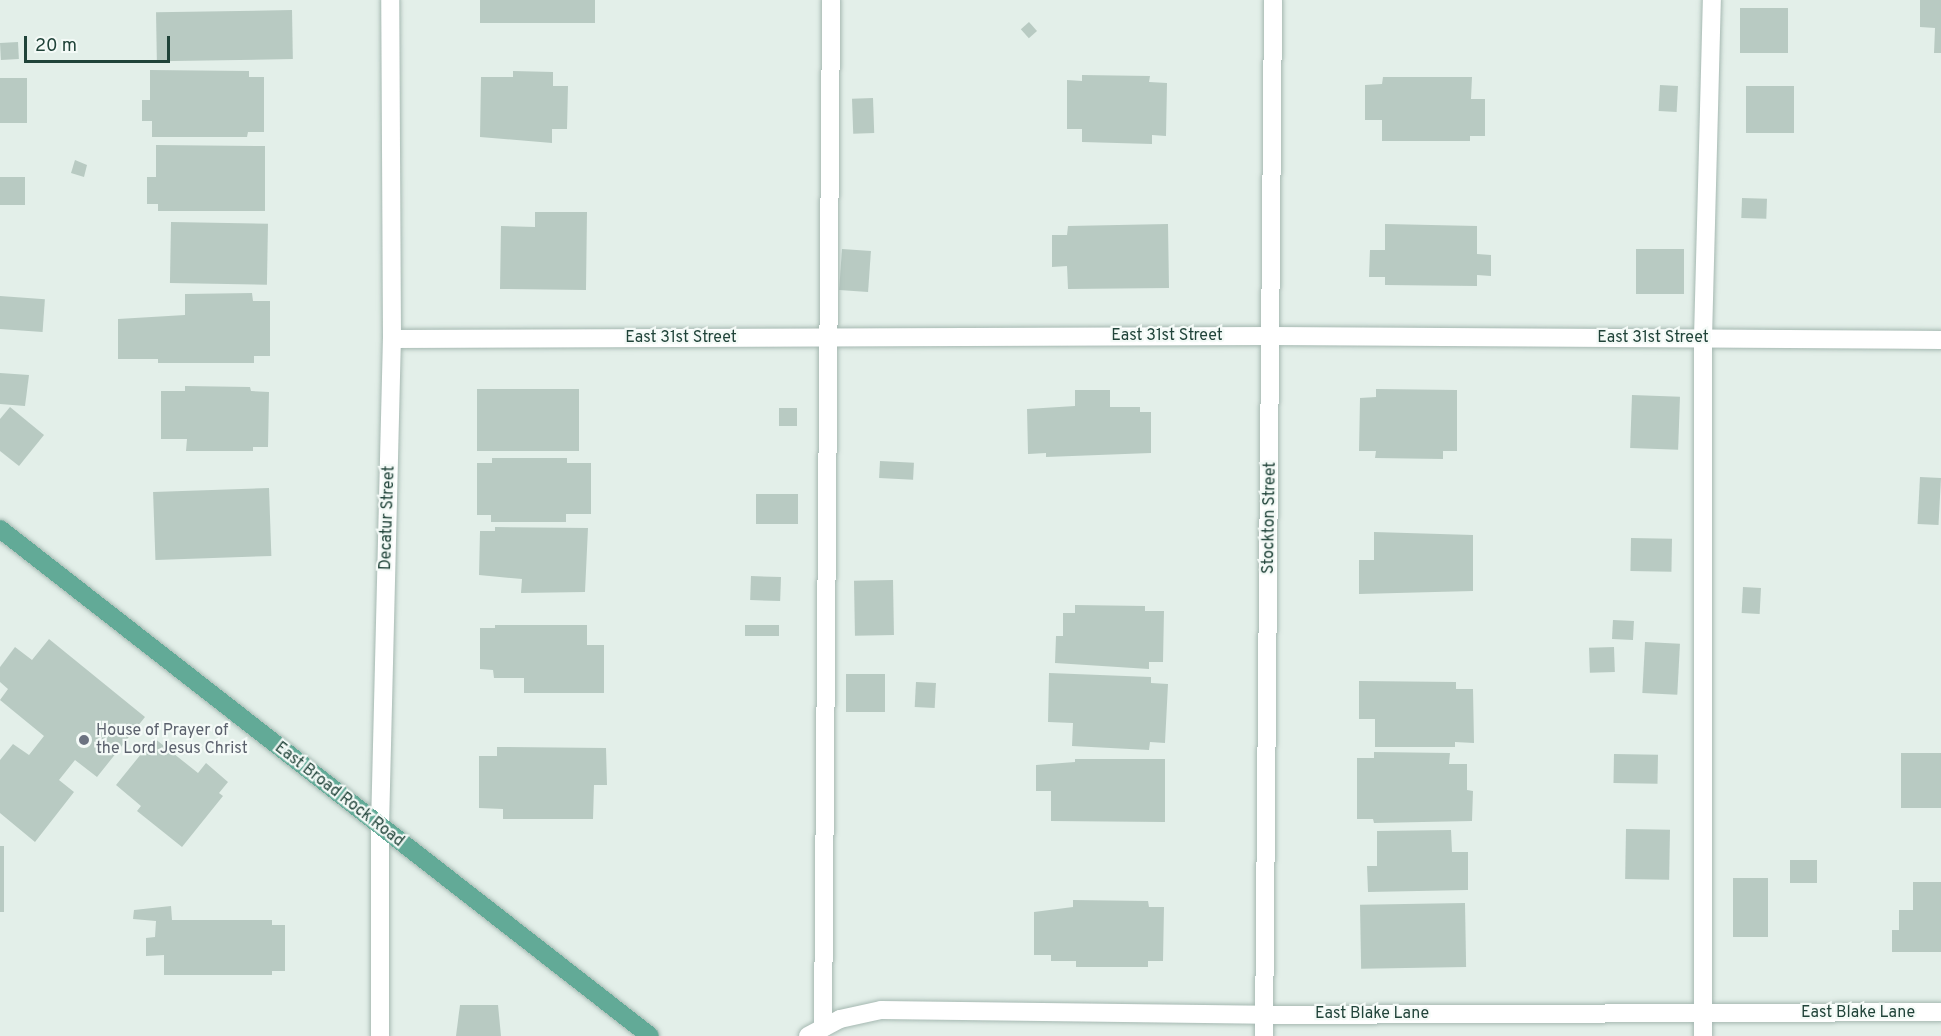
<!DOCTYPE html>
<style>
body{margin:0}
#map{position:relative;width:1941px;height:1036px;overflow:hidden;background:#e3efe9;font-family:Overpass,sans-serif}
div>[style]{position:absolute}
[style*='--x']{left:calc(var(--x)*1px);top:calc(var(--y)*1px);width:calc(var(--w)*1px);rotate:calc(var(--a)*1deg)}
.building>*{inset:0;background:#b8cac2;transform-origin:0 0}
.roads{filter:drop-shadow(0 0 2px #a5b8b1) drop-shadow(0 0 2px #a5b8b1)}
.minor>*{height:18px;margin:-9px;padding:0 9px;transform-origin:9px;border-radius:9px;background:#fff}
.major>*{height:18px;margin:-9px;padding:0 9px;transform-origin:9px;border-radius:9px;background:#62aa97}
.dots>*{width:16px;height:16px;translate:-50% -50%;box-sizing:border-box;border:3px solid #f4faf7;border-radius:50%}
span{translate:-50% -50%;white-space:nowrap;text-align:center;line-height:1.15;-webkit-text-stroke:4.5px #f4faf7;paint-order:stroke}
.street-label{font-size:16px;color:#204339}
.worship-label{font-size:16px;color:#5b616d}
.left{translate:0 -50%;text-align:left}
.scale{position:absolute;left:24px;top:36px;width:146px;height:27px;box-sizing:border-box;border:3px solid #204339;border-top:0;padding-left:8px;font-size:18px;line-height:21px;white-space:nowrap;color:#204339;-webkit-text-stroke:4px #f4faf7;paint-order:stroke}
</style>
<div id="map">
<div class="building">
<div style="left:480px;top:0;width:115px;height:23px"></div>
<div style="clip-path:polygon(1920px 0,1941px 0,1941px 53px,1934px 53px,1935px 28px,1920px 27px)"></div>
<div style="left:1740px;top:8px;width:48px;height:45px"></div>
<div style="left:292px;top:10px;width:49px;height:136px;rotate:89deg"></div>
<div style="left:1029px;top:22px;width:12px;height:11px;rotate:48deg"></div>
<div style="left:18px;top:42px;width:17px;height:18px;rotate:87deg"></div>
<div style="clip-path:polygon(150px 70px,249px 71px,249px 77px,264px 77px,264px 132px,248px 132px,247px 137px,152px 137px,152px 121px,142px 121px,142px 100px,150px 100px)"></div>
<div style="clip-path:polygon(513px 71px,553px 72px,553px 86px,568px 86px,567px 129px,552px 129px,552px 143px,480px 137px,481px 77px,513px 77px)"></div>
<div style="clip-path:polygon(1082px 75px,1150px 76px,1149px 82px,1167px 83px,1166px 136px,1152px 135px,1152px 144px,1082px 142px,1082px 129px,1067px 129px,1067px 80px,1082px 81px)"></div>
<div style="clip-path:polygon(1383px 77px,1472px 77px,1471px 99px,1485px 99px,1485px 136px,1470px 136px,1470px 141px,1382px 141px,1382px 120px,1365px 120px,1365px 85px,1382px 84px)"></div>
<div style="left:0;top:78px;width:27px;height:45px"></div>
<div style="left:1660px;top:85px;width:18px;height:26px;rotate:3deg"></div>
<div style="left:1746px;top:86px;width:48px;height:47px"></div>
<div style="left:873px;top:98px;width:35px;height:21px;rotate:88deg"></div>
<div style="clip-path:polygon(156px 145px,265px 146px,265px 211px,158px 211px,158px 204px,147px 204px,147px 177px,156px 177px)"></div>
<div style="clip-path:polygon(75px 160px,87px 165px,84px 177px,71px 173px)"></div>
<div style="left:0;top:177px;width:25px;height:28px"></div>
<div style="left:1742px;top:198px;width:25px;height:20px;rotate:2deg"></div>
<div style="clip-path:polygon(535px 212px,587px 212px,586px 290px,500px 289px,501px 226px,535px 227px)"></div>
<div style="left:171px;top:222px;width:97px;height:61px;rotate:1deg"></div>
<div style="clip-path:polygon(1168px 224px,1169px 288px,1068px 289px,1067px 266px,1052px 267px,1052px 235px,1067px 235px,1068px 226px)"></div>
<div style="clip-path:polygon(1385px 224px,1477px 226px,1477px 254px,1491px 255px,1491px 276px,1477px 275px,1477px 286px,1385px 285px,1385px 277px,1369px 277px,1370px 250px,1385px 250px)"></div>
<div style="left:842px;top:249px;width:29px;height:41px;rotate:4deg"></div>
<div style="left:1684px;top:249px;width:45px;height:48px;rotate:90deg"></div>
<div style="clip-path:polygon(252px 293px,253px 301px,270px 301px,270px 356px,254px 356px,254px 363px,158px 363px,158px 359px,118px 359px,118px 319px,185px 315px,185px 294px)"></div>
<div style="left:0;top:296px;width:45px;height:33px;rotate:4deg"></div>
<div style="clip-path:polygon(0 373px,29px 375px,25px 406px,0 404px)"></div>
<div style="clip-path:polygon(185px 386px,250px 387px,251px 391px,269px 392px,268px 447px,253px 447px,253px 451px,186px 451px,187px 439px,161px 439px,161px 391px,185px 391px)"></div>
<div style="left:477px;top:389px;width:102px;height:62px"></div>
<div style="clip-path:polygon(1376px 389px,1457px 390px,1457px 451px,1443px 451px,1443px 459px,1375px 458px,1376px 451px,1359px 451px,1360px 398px,1376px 397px)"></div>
<div style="clip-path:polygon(1075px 390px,1110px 390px,1110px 407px,1140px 407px,1140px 412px,1151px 412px,1151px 453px,1046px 457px,1046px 453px,1028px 454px,1027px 409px,1075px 406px)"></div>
<div style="left:1632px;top:395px;width:48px;height:53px;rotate:2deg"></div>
<div style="clip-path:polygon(10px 407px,44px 435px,19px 466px,0 451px,0 419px)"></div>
<div style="left:779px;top:408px;width:18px;height:18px"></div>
<div style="clip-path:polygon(492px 458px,567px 458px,567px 463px,591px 463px,591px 514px,566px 514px,566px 522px,491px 522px,491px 515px,477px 515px,477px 463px,492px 463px)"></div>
<div style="left:880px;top:461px;width:34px;height:17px;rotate:3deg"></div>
<div style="left:1920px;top:477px;width:21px;height:47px;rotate:3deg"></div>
<div style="left:269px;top:488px;width:68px;height:116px;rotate:88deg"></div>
<div style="left:798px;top:494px;width:30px;height:42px;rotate:90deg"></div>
<div style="clip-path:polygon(495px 527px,588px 528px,585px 592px,521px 593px,522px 579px,479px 575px,480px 531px,495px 531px)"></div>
<div style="clip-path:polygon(1374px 532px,1473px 535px,1473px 591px,1359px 594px,1359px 560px,1374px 560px)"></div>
<div style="left:1631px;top:538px;width:41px;height:33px;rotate:1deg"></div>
<div style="left:751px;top:576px;width:30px;height:24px;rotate:2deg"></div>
<div style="left:893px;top:580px;width:55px;height:39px;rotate:89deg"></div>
<div style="left:1743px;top:587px;width:18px;height:26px;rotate:3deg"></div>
<div style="clip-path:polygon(1075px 605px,1145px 606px,1145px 611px,1164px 611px,1163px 662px,1149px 662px,1149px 669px,1055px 663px,1056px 636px,1063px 636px,1063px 613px,1075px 613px)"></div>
<div style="left:1613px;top:620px;width:21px;height:19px;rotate:3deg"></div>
<div style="clip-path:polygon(495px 625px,587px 625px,587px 645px,604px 645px,604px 693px,524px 693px,524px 678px,494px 678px,493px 670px,480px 669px,480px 628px,495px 628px)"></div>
<div style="left:779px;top:625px;width:11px;height:34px;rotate:90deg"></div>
<div style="clip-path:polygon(49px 639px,145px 717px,97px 777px,75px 760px,59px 780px,74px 792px,35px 842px,0 813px,0 760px,13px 744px,29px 755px,44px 736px,0 700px,8px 689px,0 682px,0 667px,15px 647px,32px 660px)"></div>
<div style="left:1645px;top:642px;width:35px;height:51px;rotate:3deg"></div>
<div style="left:1614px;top:647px;width:25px;height:25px;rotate:88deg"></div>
<div style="clip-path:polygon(1049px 673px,1151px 677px,1151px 683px,1168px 684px,1165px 743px,1150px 742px,1149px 750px,1072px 746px,1073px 723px,1048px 722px)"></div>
<div style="left:846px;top:674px;width:39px;height:38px"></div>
<div style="clip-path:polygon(1359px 681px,1456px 682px,1456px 689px,1473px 689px,1474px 743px,1455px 742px,1455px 747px,1375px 747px,1375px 719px,1359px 719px)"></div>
<div style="left:916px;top:682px;width:20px;height:25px;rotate:3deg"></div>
<div style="clip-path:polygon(154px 738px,198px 773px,206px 763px,228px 782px,219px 793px,223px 796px,182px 847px,137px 811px,141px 806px,116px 785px)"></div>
<div style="clip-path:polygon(497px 747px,606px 748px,607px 785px,594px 785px,593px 819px,503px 819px,503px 809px,479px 808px,479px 756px,497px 756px)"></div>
<div style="clip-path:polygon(1374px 752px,1450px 753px,1449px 764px,1467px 764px,1467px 790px,1473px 791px,1472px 821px,1374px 823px,1373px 819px,1357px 819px,1357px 758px,1374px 758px)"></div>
<div style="left:1901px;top:753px;width:40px;height:55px"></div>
<div style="left:1614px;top:754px;width:44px;height:29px;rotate:1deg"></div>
<div style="clip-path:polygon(1075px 759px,1165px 759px,1165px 822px,1051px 821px,1051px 791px,1036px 791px,1036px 765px,1075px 762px)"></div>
<div style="left:1626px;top:829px;width:44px;height:50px;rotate:1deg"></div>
<div style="clip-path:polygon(1451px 830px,1452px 852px,1468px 852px,1468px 890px,1368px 892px,1367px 866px,1377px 866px,1377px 831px)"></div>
<div style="left:0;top:846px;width:4px;height:66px"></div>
<div style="left:1790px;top:860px;width:27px;height:23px"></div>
<div style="left:1733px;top:878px;width:35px;height:59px"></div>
<div style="clip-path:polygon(1913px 882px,1941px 882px,1941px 952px,1892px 952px,1892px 930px,1899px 930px,1899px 910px,1913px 910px)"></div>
<div style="clip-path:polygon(1073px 900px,1148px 901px,1149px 907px,1164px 907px,1163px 961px,1148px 961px,1148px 967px,1076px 967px,1076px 961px,1051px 961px,1051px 955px,1034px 955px,1034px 912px,1073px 907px)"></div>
<div style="left:1465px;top:903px;width:64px;height:105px;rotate:89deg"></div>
<div style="clip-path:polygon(171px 906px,172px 920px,272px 920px,272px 925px,285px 925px,285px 971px,272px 971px,272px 975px,164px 975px,164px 955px,146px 956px,146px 938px,155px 937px,156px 921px,133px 919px,134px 910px)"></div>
<div style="clip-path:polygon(460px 1005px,498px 1005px,501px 1036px,456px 1036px)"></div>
</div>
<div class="roads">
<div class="minor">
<div style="--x:392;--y:339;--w:880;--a:-0.2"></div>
<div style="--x:1272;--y:336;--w:669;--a:0.34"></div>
<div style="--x:823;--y:1028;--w:1028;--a:-89.55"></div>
<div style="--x:380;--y:1036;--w:209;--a:-90"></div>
<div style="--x:380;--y:827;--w:488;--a:-88.6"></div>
<div style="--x:392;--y:339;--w:339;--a:-90.3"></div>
<div style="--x:808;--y:1036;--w:36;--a:-28"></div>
<div style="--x:840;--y:1019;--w:42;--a:-12.4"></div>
<div style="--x:881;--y:1010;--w:383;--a:0.7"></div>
<div style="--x:1264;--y:1015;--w:677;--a:-0.25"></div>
<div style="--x:1264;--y:1036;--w:1036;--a:-89.5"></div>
<div style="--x:1703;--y:1036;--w:698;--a:-90"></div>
<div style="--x:1703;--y:338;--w:338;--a:-88.5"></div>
</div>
<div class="major">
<div style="--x:0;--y:529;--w:824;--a:37.95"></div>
</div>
</div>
<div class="dots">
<div style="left:84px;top:740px;background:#6b7280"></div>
</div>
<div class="street-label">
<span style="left:1167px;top:336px">East 31st Street</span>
<span style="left:681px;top:338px">East 31st Street</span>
<span style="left:1653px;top:338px">East 31st Street</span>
<span style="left:388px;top:518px;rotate:-88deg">Decatur Street</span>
<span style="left:1270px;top:518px;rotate:-89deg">Stockton Street</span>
<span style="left:339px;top:795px;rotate:38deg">East Broad Rock Road</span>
<span style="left:1858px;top:1013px">East Blake Lane</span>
<span style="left:1372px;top:1014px">East Blake Lane</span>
</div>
<div class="worship-label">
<span class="left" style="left:96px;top:740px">House of Prayer of<br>the Lord Jesus Christ</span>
</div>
<div class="scale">20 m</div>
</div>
